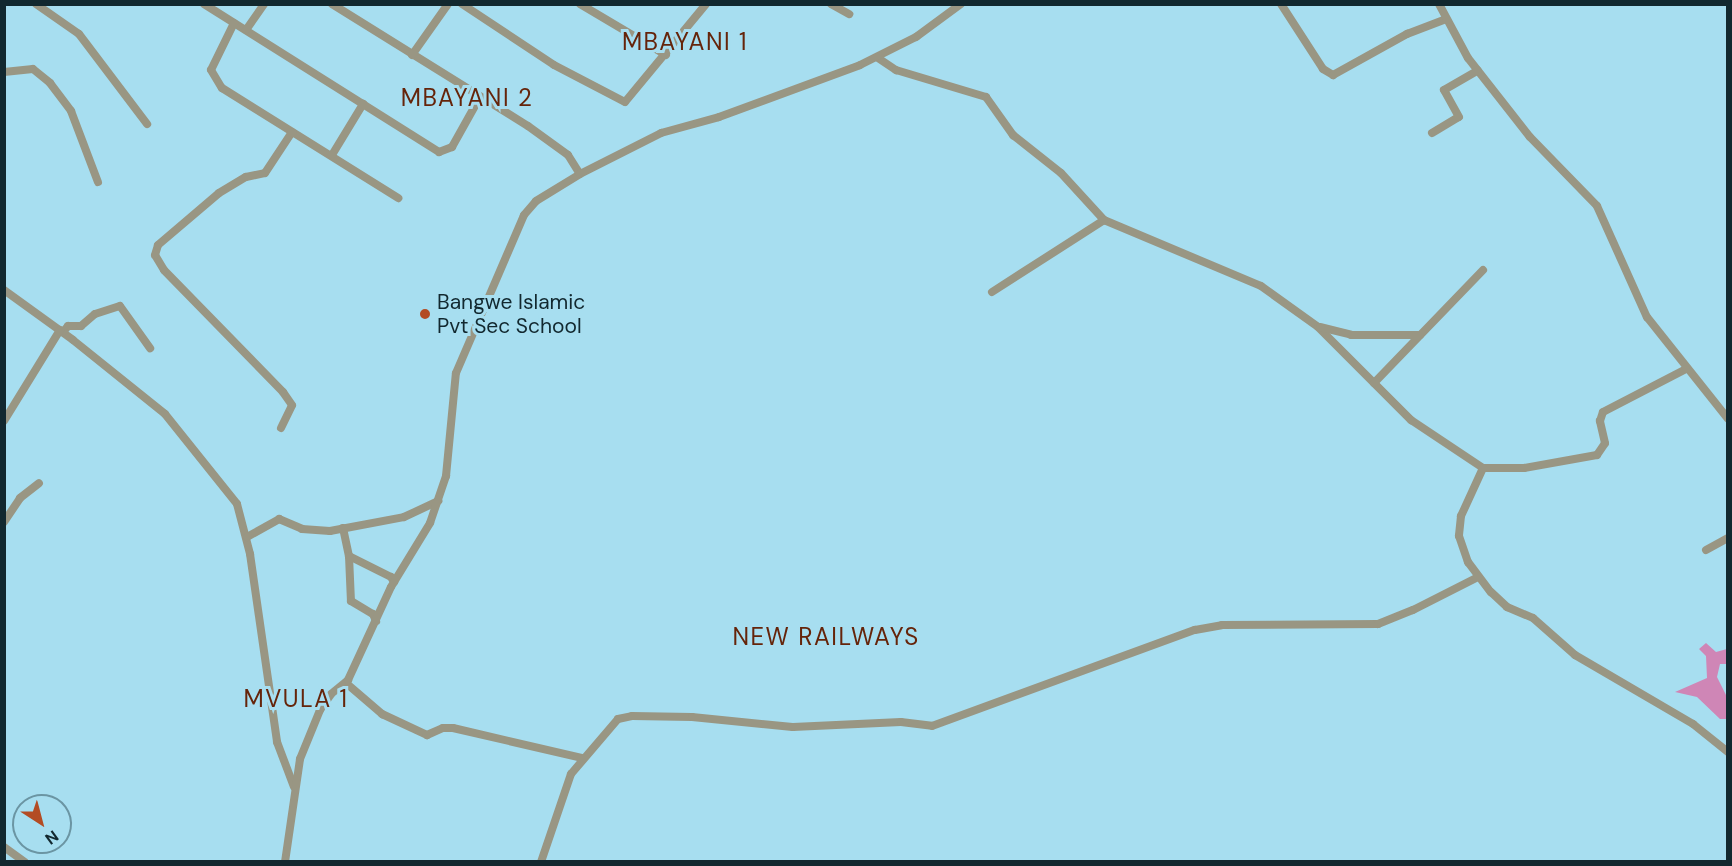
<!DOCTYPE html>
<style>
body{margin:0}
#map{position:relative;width:1732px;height:866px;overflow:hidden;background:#a7def0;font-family:"DM Sans",sans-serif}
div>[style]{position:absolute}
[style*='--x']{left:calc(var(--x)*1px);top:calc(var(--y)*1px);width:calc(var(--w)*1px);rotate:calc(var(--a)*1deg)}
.green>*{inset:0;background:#cf86b6}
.minor>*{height:8px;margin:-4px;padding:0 4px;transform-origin:4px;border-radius:4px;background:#999683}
.dots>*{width:16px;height:16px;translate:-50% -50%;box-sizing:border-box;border:3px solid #a7def0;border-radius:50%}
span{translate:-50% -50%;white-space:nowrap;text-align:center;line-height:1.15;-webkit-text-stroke:6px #a7def0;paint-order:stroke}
.poi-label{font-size:21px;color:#12282f}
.left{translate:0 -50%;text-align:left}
.quarter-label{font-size:24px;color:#65240a;letter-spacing:1.5px}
.frame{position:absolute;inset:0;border:6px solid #12282f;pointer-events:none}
.north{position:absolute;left:12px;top:794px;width:60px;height:60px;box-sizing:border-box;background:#a7def0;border:2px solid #6b95a3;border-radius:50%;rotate:144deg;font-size:16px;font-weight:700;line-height:24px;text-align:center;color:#12282f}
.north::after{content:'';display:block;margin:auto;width:21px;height:27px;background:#b34c24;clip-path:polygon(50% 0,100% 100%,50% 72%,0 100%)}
</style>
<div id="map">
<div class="green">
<div style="clip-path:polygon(1706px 643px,1716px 652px,1727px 649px,1727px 664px,1720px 664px,1717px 677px,1727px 697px,1727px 719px,1720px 719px,1697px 697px,1675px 692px,1707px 678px,1706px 656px,1699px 649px)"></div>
</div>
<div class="minor">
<div style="--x:36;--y:4;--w:52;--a:34.9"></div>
<div style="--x:79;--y:34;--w:113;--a:52.9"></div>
<div style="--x:204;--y:4;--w:278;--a:32.2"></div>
<div style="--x:439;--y:152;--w:14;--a:-21"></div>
<div style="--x:452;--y:147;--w:57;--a:-60.8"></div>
<div style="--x:332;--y:4;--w:231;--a:31.9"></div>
<div style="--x:528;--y:126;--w:49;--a:35.9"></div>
<div style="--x:568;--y:155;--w:22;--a:58"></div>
<div style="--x:462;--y:4;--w:110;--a:33.5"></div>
<div style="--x:554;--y:65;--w:80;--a:27.5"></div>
<div style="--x:625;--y:102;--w:127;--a:-50.4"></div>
<div style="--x:580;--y:4;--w:100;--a:30.7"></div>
<div style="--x:831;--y:4;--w:21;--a:29"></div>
<div style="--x:1281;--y:4;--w:77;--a:57.1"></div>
<div style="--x:1323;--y:69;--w:12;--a:31"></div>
<div style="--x:1333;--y:75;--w:85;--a:-29"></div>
<div style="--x:1407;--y:34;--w:42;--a:-21"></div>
<div style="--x:1439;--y:4;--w:61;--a:61.8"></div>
<div style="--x:1468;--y:58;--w:100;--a:51.9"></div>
<div style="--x:1530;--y:137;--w:96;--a:45.8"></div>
<div style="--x:1597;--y:206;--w:122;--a:65.8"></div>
<div style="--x:1647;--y:317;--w:130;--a:51.5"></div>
<div style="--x:234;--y:23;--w:52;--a:116.1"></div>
<div style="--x:211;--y:70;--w:21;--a:59"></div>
<div style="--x:222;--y:88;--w:208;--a:32"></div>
<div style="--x:246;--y:30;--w:32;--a:-55"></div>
<div style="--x:412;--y:55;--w:62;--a:-54.8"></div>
<div style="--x:878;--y:58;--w:22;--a:34"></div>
<div style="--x:896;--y:70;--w:94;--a:16.7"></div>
<div style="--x:986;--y:97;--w:47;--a:54.6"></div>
<div style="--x:1013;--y:135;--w:61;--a:38.4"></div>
<div style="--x:1061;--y:173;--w:64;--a:47.5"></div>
<div style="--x:1104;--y:220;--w:170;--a:22.8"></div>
<div style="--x:1261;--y:286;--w:70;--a:35.7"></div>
<div style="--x:1318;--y:327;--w:132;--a:45"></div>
<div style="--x:1411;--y:420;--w:87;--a:33.7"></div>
<div style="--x:1483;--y:468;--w:41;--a:0"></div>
<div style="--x:1524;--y:468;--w:74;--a:-10.1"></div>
<div style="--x:1597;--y:455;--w:14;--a:-56"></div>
<div style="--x:1605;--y:443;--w:23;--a:-103"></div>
<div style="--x:1600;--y:421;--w:9;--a:-72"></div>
<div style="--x:1603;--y:412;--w:93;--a:-27.4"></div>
<div style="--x:4;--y:72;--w:29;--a:-6"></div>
<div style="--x:33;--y:69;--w:22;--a:39"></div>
<div style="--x:50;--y:83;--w:35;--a:53"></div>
<div style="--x:71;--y:111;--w:76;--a:69.2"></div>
<div style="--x:1432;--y:133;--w:31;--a:-31"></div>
<div style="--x:1459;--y:117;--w:31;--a:-119"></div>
<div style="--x:1444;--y:90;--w:39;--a:-30"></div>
<div style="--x:332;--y:155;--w:60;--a:-58.7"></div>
<div style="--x:4;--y:290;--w:85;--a:35.9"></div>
<div style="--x:73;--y:340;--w:118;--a:38.8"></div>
<div style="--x:165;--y:414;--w:115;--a:51.3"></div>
<div style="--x:237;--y:504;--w:52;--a:75.4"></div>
<div style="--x:250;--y:554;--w:190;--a:81.8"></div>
<div style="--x:277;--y:742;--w:48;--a:69.3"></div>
<div style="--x:992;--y:292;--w:133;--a:-32.7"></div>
<div style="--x:1320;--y:327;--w:32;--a:14"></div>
<div style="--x:1351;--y:335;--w:69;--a:0"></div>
<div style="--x:63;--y:332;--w:8;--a:-50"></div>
<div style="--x:68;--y:326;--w:13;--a:0"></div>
<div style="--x:81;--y:326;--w:18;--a:-41"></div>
<div style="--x:95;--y:314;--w:26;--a:-18"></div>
<div style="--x:120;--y:306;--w:52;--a:54.5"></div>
<div style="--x:1374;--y:383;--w:157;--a:-46"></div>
<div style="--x:4;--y:421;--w:107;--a:-58.4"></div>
<div style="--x:281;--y:428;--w:25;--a:-64"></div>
<div style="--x:292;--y:405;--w:16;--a:-125"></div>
<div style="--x:283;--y:392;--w:170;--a:-134.3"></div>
<div style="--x:164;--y:270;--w:17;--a:-121"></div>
<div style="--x:155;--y:255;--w:10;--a:-73"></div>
<div style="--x:158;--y:245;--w:80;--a:-40.4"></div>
<div style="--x:219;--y:193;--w:31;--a:-31"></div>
<div style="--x:246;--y:177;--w:19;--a:-12"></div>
<div style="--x:265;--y:173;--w:49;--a:-56.6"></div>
<div style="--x:1483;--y:468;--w:53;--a:114.6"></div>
<div style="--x:1461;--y:516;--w:20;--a:96"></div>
<div style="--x:1459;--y:536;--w:28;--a:71"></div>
<div style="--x:1468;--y:562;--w:38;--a:53"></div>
<div style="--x:1491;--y:592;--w:22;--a:43"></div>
<div style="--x:1507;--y:607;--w:28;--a:23"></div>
<div style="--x:1533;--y:618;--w:56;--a:41.4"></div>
<div style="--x:1575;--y:655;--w:137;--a:30.3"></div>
<div style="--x:1693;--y:724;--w:45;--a:38.7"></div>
<div style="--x:4;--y:522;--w:29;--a:-56"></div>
<div style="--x:20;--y:498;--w:24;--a:-38"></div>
<div style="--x:343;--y:528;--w:29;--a:78"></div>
<div style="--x:349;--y:556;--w:47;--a:26.6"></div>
<div style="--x:391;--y:577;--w:6;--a:59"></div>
<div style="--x:247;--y:537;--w:37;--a:-29"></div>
<div style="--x:279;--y:519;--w:25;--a:23"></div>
<div style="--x:302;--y:529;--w:28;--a:4"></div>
<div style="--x:330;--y:531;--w:75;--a:-10.7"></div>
<div style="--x:404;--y:517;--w:38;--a:-25"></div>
<div style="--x:1706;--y:550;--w:25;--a:-29"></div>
<div style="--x:349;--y:556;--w:45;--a:87.5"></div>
<div style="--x:351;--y:601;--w:26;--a:31"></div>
<div style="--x:373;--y:614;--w:8;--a:67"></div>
<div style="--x:346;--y:683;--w:48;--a:40.7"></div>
<div style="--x:382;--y:714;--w:50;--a:25"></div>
<div style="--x:427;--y:735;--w:17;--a:-24"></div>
<div style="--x:443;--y:728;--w:10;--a:0"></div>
<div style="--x:453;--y:728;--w:132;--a:13.1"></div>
<div style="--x:4;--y:847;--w:26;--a:36"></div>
<div style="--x:285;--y:862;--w:104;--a:-81.7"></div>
<div style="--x:300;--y:759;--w:53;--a:-67.8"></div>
<div style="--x:320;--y:710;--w:19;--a:-55"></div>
<div style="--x:331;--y:694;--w:22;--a:-39"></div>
<div style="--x:348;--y:680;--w:102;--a:-65.2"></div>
<div style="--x:391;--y:587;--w:75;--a:-58.6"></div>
<div style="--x:430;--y:523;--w:50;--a:-71.2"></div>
<div style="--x:446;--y:476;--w:103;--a:-84.5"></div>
<div style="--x:456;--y:373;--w:172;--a:-66.7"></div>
<div style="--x:524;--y:215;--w:18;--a:-49"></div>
<div style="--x:536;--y:201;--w:52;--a:-31.5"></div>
<div style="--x:580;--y:174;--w:91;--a:-26.8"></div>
<div style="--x:661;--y:133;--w:60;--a:-15.4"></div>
<div style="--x:719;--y:117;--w:150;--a:-20.2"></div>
<div style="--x:860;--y:65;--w:63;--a:-26.6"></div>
<div style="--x:916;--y:37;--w:56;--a:-36.3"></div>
<div style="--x:541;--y:862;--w:93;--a:-71.2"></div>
<div style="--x:571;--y:774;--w:72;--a:-49.5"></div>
<div style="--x:618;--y:719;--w:14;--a:-12"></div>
<div style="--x:632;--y:716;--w:60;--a:1"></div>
<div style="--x:692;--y:717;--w:101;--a:5.7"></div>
<div style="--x:793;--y:727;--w:108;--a:-2.7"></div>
<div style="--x:901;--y:722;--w:31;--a:7"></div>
<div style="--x:932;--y:726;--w:280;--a:-20.1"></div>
<div style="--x:1195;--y:630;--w:27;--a:-10"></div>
<div style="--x:1222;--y:625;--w:156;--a:-0.4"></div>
<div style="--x:1378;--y:624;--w:38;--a:-22"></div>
<div style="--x:1413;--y:610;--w:73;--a:-26.9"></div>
</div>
<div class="dots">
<div style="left:425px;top:314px;background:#b34c24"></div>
</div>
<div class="poi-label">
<span class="left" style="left:437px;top:314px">Bangwe Islamic<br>Pvt Sec School</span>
</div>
<div class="quarter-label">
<span style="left:685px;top:42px">MBAYANI 1</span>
<span style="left:467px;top:98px">MBAYANI 2</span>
<span style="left:826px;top:637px">NEW RAILWAYS</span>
<span style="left:296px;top:699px">MVULA 1</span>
</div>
<div class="frame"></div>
<div class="north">N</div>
</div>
